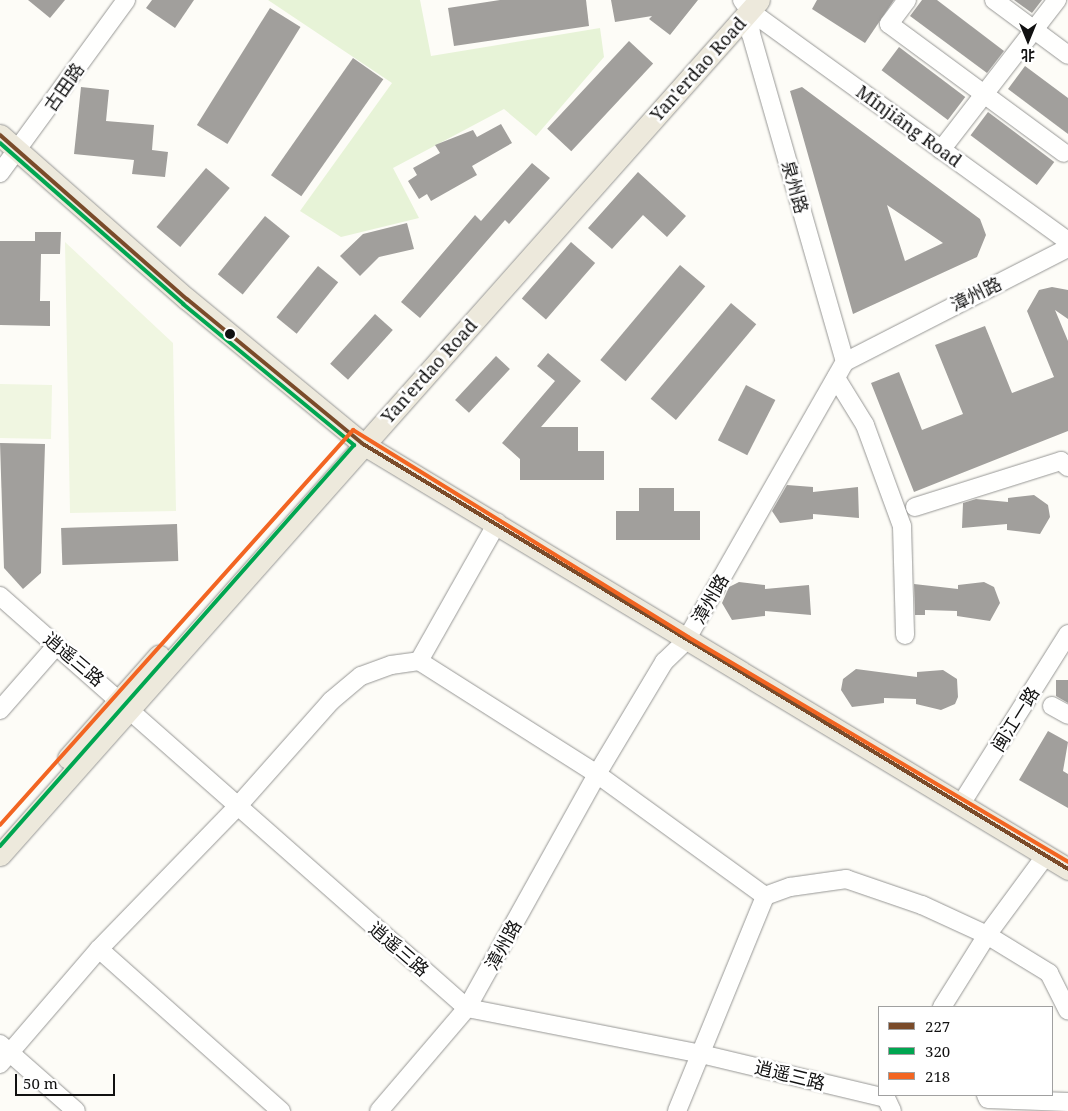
<!DOCTYPE html>
<meta charset="utf-8">
<style>
body{margin:0}
#map{position:relative;width:1068px;height:1111px;overflow:hidden;background:#fdfcf7;font-family:"Noto Serif","Noto Sans SC",serif}
div>[style]{position:absolute}
[style*='--x']{left:calc(var(--x)*1px);top:calc(var(--y)*1px);width:calc(var(--w)*1px);rotate:calc(var(--a)*1deg)}
.green>*{inset:0;background:#e7f3d7}
.pitch>*{inset:0;background:#f0f6e1;transform-origin:0 0}
.building>*{inset:0;background:#a19f9c;transform-origin:0 0}
.roads{filter:drop-shadow(0 0 1px #979795) drop-shadow(0 0 1px #979795)}
.minor>*{height:18px;margin:-9px;padding:0 9px;transform-origin:9px;border-radius:9px;background:#fffffe}
.major>*{height:21px;margin:-10.5px;padding:0 10.5px;transform-origin:10.5px;border-radius:10.5px;background:#ede9dc}
.bus-1>*{height:4px;margin:-2px;padding:0 2px;transform-origin:2px;border-radius:2px;background:#7a4b2a}
.bus-2>*{height:4px;margin:-2px;padding:0 2px;transform-origin:2px;border-radius:2px;background:#00a651}
.bus-3>*{height:4px;margin:-2px;padding:0 2px;transform-origin:2px;border-radius:2px;background:#f26522}
.dots>*{width:14px;height:14px;translate:-50% -50%;box-sizing:border-box;border:2px solid #fff;border-radius:50%}
span{translate:-50% -50%;white-space:nowrap;text-align:center;line-height:1.15;-webkit-text-stroke:5px #fff;paint-order:stroke}
.street-label{font-size:18px;color:#111}
.legend{position:absolute;left:878px;top:1006px;width:175px;height:90px;box-sizing:border-box;background:#fff;border:1px solid #a0a0a0;margin:0;padding:6px 9px;list-style:none;font-size:15px;color:#111}
.legend li{display:flex;align-items:center;gap:10px;height:25px}
.legend b{width:25px;border:1px solid #a0a0a0}
.north{position:absolute;left:1003px;top:15px;width:50px;height:50px;-webkit-text-stroke:4px #fff;paint-order:stroke;rotate:180deg;font-size:14px;font-weight:700;line-height:20px;text-align:center;color:#111}
.north::after{content:'';display:block;margin:auto;width:18px;height:22px;background:#111;clip-path:polygon(50% 0,100% 100%,50% 72%,0 100%)}
.scale{position:absolute;left:15px;top:1074px;width:100px;height:22px;box-sizing:border-box;border:2px solid #111;border-top:0;padding-left:6px;font-size:15px;line-height:18px;white-space:nowrap;color:#111;-webkit-text-stroke:4px #fff;paint-order:stroke}
</style>
<div id="map">
<div class="green">
<div style="clip-path:polygon(268px 0,420px 0,431px 56px,600px 28px,604px 57px,536px 136px,504px 109px,393px 168px,419px 218px,341px 237px,300px 211px,392px 83px)"></div>
</div>
<div class="pitch">
<div style="clip-path:polygon(65px 242px,173px 343px,176px 511px,70px 513px)"></div>
<div style="left:0;top:384px;width:52px;height:54px;rotate:1deg"></div>
</div>
<div class="building">
<div style="clip-path:polygon(28px 0,65px 0,50px 18px)"></div>
<div style="clip-path:polygon(152px 0,194px 0,175px 28px,146px 8px)"></div>
<div style="clip-path:polygon(500px 0,586px 0,589px 26px,454px 46px,448px 8px)"></div>
<div style="clip-path:polygon(611px 0,698px 0,670px 35px,649px 19px,652px 16px,615px 22px)"></div>
<div style="clip-path:polygon(817px 0,894px 0,865px 43px,812px 9px)"></div>
<div style="clip-path:polygon(922px 0,937px 0,1004px 51px,987px 73px,910px 16px)"></div>
<div style="clip-path:polygon(1014px 0,1042px 0,1032px 13px)"></div>
<div style="left:270px;top:8px;width:36px;height:138px;rotate:32deg"></div>
<div style="left:629px;top:41px;width:33px;height:120px;rotate:43deg"></div>
<div style="left:899px;top:47px;width:83px;height:29px;rotate:37deg"></div>
<div style="left:353px;top:58px;width:37px;height:143px;rotate:35deg"></div>
<div style="clip-path:polygon(1025px 66px,1068px 98px,1068px 134px,1008px 89px)"></div>
<div style="clip-path:polygon(81px 87px,109px 90px,106px 121px,154px 125px,152px 150px,168px 152px,165px 177px,132px 174px,134px 160px,74px 154px)"></div>
<div style="clip-path:polygon(evenodd,802px 87px,980px 219px,986px 235px,977px 257px,853px 314px,790px 91px,802px 87px,887px 205px,943px 243px,905px 261px,887px 205px)"></div>
<div style="left:988px;top:112px;width:83px;height:29px;rotate:37deg"></div>
<div style="clip-path:polygon(501px 124px,512px 143px,472px 166px,477px 175px,431px 201px,427px 194px,419px 199px,408px 181px,417px 175px,413px 168px,440px 153px,435px 145px,473px 130px,477px 137px)"></div>
<div style="clip-path:polygon(532px 163px,550px 178px,509px 224px,505px 220px,420px 318px,401px 302px,475px 215px,481px 221px)"></div>
<div style="left:206px;top:168px;width:31px;height:77px;rotate:40deg"></div>
<div style="clip-path:polygon(638px 172px,686px 216px,667px 237px,643px 215px,612px 249px,588px 228px)"></div>
<div style="left:265px;top:216px;width:32px;height:75px;rotate:39deg"></div>
<div style="clip-path:polygon(407px 223px,414px 249px,379px 257px,360px 276px,340px 256px,363px 234px)"></div>
<div style="clip-path:polygon(35px 232px,61px 232px,60px 254px,41px 254px,40px 301px,50px 301px,50px 326px,0 325px,0 241px,35px 241px)"></div>
<div style="left:571px;top:242px;width:32px;height:75px;rotate:41deg"></div>
<div style="left:680px;top:265px;width:33px;height:124px;rotate:40deg"></div>
<div style="left:318px;top:266px;width:26px;height:66px;rotate:39deg"></div>
<div style="clip-path:polygon(1052px 287px,1068px 290px,1068px 319px,1055px 310px,1068px 341px,1068px 431px,914px 492px,871px 383px,899px 372px,922px 430px,963px 414px,935px 345px,985px 326px,1012px 393px,1054px 377px,1027px 311px,1039px 290px)"></div>
<div style="left:731px;top:303px;width:33px;height:125px;rotate:40deg"></div>
<div style="left:375px;top:314px;width:24px;height:67px;rotate:42deg"></div>
<div style="clip-path:polygon(548px 353px,581px 381px,541px 427px,578px 427px,578px 451px,604px 451px,604px 480px,520px 480px,520px 459px,502px 443px,555px 381px,537px 366px)"></div>
<div style="left:496px;top:356px;width:19px;height:60px;rotate:43deg"></div>
<div style="left:746px;top:385px;width:33px;height:62px;rotate:27deg"></div>
<div style="clip-path:polygon(0 443px,45px 444px,41px 573px,23px 589px,4px 568px)"></div>
<div style="clip-path:polygon(787px 485px,813px 487px,813px 492px,858px 487px,859px 518px,813px 514px,813px 519px,780px 523px,772px 511px)"></div>
<div style="clip-path:polygon(639px 488px,674px 488px,674px 511px,700px 511px,700px 540px,616px 540px,616px 511px,639px 511px)"></div>
<div style="clip-path:polygon(1034px 495px,1048px 505px,1050px 517px,1040px 534px,1007px 530px,1007px 524px,962px 528px,963px 503px,976px 499px,1008px 502px,1008px 498px)"></div>
<div style="left:177px;top:524px;width:37px;height:116px;rotate:88deg"></div>
<div style="clip-path:polygon(739px 582px,765px 585px,765px 589px,809px 585px,811px 615px,765px 611px,765px 616px,732px 620px,722px 603px,729px 587px)"></div>
<div style="clip-path:polygon(984px 582px,994px 587px,1000px 603px,990px 621px,957px 616px,957px 611px,925px 610px,925px 615px,915px 615px,914px 584px,958px 589px,958px 585px)"></div>
<div style="clip-path:polygon(856px 669px,917px 677px,917px 672px,943px 670px,957px 679px,958px 697px,955px 704px,941px 710px,916px 704px,916px 699px,884px 698px,884px 703px,852px 707px,841px 690px,843px 679px)"></div>
<div style="clip-path:polygon(1056px 680px,1068px 680px,1068px 703px,1056px 696px)"></div>
<div style="clip-path:polygon(1048px 731px,1068px 742px,1063px 771px,1068px 774px,1068px 808px,1019px 780px)"></div>
</div>
<div class="roads">
<div class="minor">
<div style="--x:742;--y:0;--w:14;--a:54"></div>
<div style="--x:750;--y:11;--w:23;--a:88"></div>
<div style="--x:751;--y:34;--w:341;--a:74"></div>
<div style="--x:907;--y:0;--w:30;--a:127"></div>
<div style="--x:889;--y:24;--w:217;--a:36.4"></div>
<div style="--x:994;--y:0;--w:92;--a:36.6"></div>
<div style="--x:750;--y:11;--w:392;--a:35.9"></div>
<div style="--x:941;--y:150;--w:190;--a:-52.3"></div>
<div style="--x:0;--y:173;--w:214;--a:-53.9"></div>
<div style="--x:836;--y:378;--w:55;--a:58.3"></div>
<div style="--x:865;--y:425;--w:108;--a:69.9"></div>
<div style="--x:902;--y:526;--w:109;--a:88.4"></div>
<div style="--x:915;--y:507;--w:153;--a:-17.5"></div>
<div style="--x:1061;--y:461;--w:9;--a:41"></div>
<div style="--x:0;--y:596;--w:623;--a:41.42"></div>
<div style="--x:467;--y:1008;--w:234;--a:11.1"></div>
<div style="--x:697;--y:1053;--w:194;--a:13.4"></div>
<div style="--x:886;--y:1098;--w:14;--a:65"></div>
<div style="--x:419;--y:661;--w:159;--a:-60.5"></div>
<div style="--x:1052;--y:706;--w:18;--a:29"></div>
<div style="--x:0;--y:710;--w:86;--a:-48.8"></div>
<div style="--x:961;--y:804;--w:201;--a:-57.8"></div>
<div style="--x:99;--y:949;--w:244;--a:41.7"></div>
<div style="--x:942;--y:1007;--w:85;--a:-58"></div>
<div style="--x:987;--y:935;--w:99;--a:-53.6"></div>
<div style="--x:0;--y:1044;--w:101;--a:41.4"></div>
<div style="--x:0;--y:1064;--w:152;--a:-49.3"></div>
<div style="--x:99;--y:949;--w:198;--a:-45.8"></div>
<div style="--x:237;--y:807;--w:142;--a:-48.4"></div>
<div style="--x:331;--y:701;--w:39;--a:-40"></div>
<div style="--x:361;--y:676;--w:32;--a:-20"></div>
<div style="--x:391;--y:665;--w:28;--a:-8"></div>
<div style="--x:419;--y:661;--w:211;--a:32.4"></div>
<div style="--x:597;--y:774;--w:208;--a:36"></div>
<div style="--x:986;--y:1095;--w:4;--a:63"></div>
<div style="--x:988;--y:1099;--w:80;--a:2.1"></div>
<div style="--x:379;--y:1111;--w:135;--a:-49.5"></div>
<div style="--x:467;--y:1008;--w:268;--a:-60.9"></div>
<div style="--x:597;--y:774;--w:131;--a:-59.1"></div>
<div style="--x:664;--y:662;--w:29;--a:-44"></div>
<div style="--x:685;--y:642;--w:322;--a:-60.3"></div>
<div style="--x:845;--y:362;--w:250;--a:-27.1"></div>
<div style="--x:677;--y:1111;--w:232;--a:-67.7"></div>
<div style="--x:765;--y:896;--w:27;--a:-20"></div>
<div style="--x:790;--y:887;--w:57;--a:-8.1"></div>
<div style="--x:846;--y:879;--w:80;--a:18.9"></div>
<div style="--x:922;--y:905;--w:72;--a:24.8"></div>
<div style="--x:987;--y:935;--w:73;--a:31.5"></div>
<div style="--x:1049;--y:973;--w:42;--a:63.4"></div>
</div>
<div class="major">
<div style="--x:0;--y:135;--w:249;--a:41.3"></div>
<div style="--x:187;--y:299;--w:228;--a:39.5"></div>
<div style="--x:363;--y:444;--w:823;--a:31.08"></div>
<div style="--x:68;--y:758;--w:137;--a:-48.5"></div>
<div style="--x:0;--y:855;--w:1143;--a:-48.4"></div>
</div>
</div>
<div class="bus-1">
<div style="--x:0;--y:135;--w:249;--a:41.3"></div>
<div style="--x:187;--y:299;--w:228;--a:39.5"></div>
<div style="--x:363;--y:444;--w:823;--a:31.08"></div>
</div>
<div class="bus-2">
<div style="--x:0;--y:143;--w:244;--a:41.3"></div>
<div style="--x:183;--y:304;--w:222;--a:39.5"></div>
<div style="--x:354;--y:445;--w:535;--a:131.44"></div>
</div>
<div class="bus-3">
<div style="--x:0;--y:825;--w:530;--a:-48.21"></div>
<div style="--x:353;--y:430;--w:394;--a:31.7"></div>
<div style="--x:688;--y:637;--w:442;--a:30.6"></div>
</div>
<div class="dots">
<div style="left:230px;top:334px;background:#111"></div>
</div>
<div class="street-label">
<span style="left:698px;top:69px;rotate:-48deg">Yan'erdao Road</span>
<span style="left:64px;top:87px;rotate:-55deg">古田路</span>
<span style="left:909px;top:126px;rotate:36deg">Mǐnjiāng Road</span>
<span style="left:795px;top:187px;rotate:74deg">泉州路</span>
<span style="left:976px;top:294px;rotate:-26deg">漳州路</span>
<span style="left:429px;top:371px;rotate:-48deg">Yan'erdao Road</span>
<span style="left:710px;top:599px;rotate:-60deg">漳州路</span>
<span style="left:74px;top:659px;rotate:40deg">逍遥三路</span>
<span style="left:1015px;top:719px;rotate:-58deg">闽江一路</span>
<span style="left:503px;top:945px;rotate:-61deg">漳州路</span>
<span style="left:399px;top:949px;rotate:41deg">逍遥三路</span>
<span style="left:790px;top:1075px;rotate:14deg">逍遥三路</span>
</div>
<ul class="legend">
<li><b style="height:6px;background:#7a4b2a"></b>227</li>
<li><b style="height:6px;background:#00a651"></b>320</li>
<li><b style="height:6px;background:#f26522"></b>218</li>
</ul>
<div class="north">北</div>
<div class="scale">50 m</div>
</div>
